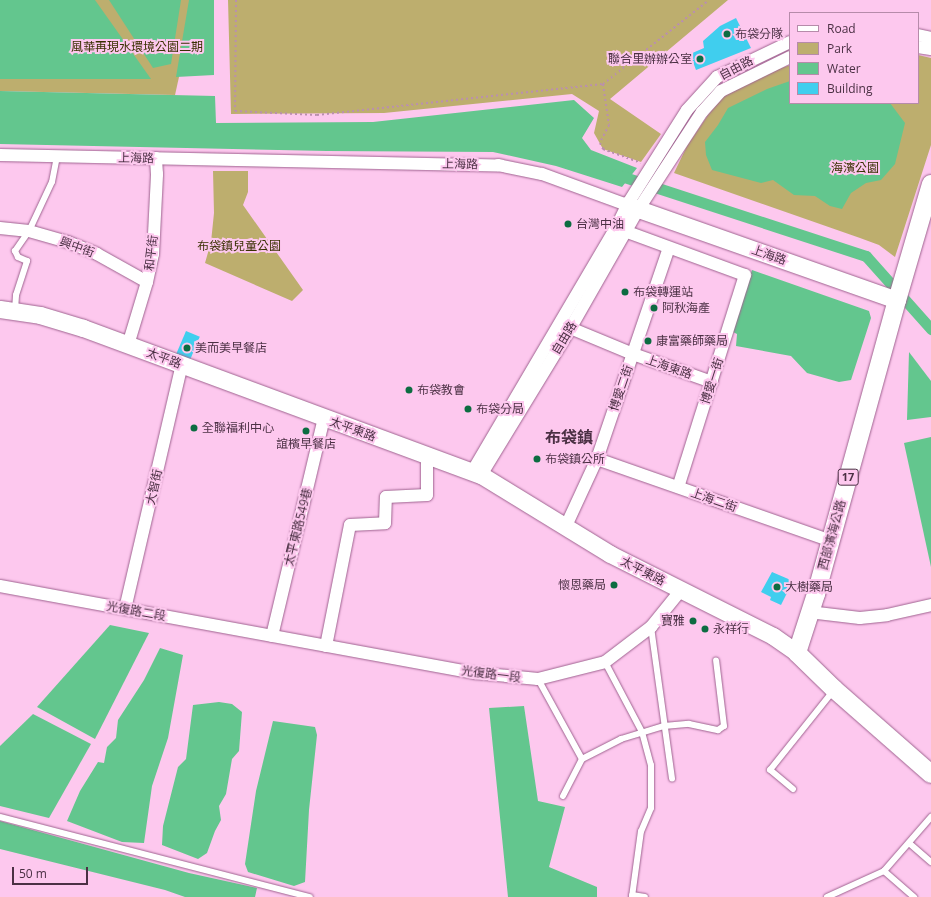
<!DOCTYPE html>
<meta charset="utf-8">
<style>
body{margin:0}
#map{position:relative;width:931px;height:897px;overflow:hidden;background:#fdc8ee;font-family:"Open Sans","Noto Sans TC",sans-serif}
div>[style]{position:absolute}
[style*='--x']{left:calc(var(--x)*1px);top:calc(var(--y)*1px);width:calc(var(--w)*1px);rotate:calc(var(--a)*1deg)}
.green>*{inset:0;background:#bdae6e}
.water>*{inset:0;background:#63c68e}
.canal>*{height:11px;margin:-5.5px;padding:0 5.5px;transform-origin:5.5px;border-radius:5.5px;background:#63c68e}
.building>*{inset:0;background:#40ceee;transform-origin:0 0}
.path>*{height:2px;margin-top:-1px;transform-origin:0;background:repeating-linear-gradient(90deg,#ba8fae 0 2px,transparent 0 5px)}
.roads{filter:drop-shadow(0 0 1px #9f6390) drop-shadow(0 0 1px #9f6390)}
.lane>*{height:6px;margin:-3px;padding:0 3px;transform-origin:3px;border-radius:3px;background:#fff}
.street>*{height:12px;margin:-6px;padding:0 6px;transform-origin:6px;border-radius:6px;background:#fff}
.secondary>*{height:17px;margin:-8.5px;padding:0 8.5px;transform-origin:8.5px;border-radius:8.5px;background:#fff}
.primary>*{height:18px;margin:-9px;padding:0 9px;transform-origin:9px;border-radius:9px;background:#fff}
.dots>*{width:11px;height:11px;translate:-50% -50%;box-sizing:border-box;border:2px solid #fdc8ee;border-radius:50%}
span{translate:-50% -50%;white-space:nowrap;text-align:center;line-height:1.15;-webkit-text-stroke:4px #fdc8ee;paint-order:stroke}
.shield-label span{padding:1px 3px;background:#fdc8ee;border:1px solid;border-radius:3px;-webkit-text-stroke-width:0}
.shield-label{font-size:11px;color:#4b3044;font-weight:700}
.poi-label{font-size:12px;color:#4b3044}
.left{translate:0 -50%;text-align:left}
.right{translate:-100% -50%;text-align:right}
.park-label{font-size:12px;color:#393002}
.street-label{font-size:12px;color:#4b3044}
.district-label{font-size:16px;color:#4b3044;font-weight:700}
.legend{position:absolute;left:789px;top:12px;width:130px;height:92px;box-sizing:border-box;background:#fdc8ee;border:1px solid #b68baa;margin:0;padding:5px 7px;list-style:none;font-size:12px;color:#4b3044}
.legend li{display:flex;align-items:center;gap:8px;height:20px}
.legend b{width:20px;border:1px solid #b68baa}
.scale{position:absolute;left:12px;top:867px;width:76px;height:18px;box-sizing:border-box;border:2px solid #4b3044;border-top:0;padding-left:5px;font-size:12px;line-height:14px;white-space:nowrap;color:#4b3044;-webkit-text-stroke:3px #fdc8ee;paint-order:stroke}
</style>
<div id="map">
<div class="green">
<div style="clip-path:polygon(0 0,196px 0,175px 95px,0 91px)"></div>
<div style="clip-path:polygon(228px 0,728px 0,610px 99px,661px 134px,641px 162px,603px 149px,594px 133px,599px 111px,572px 94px,384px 113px,231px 114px)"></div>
<div style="clip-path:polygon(918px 55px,931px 58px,931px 145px,895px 257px,879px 245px,860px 238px,674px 173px,687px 146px,708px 115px,723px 97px,762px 75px,790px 65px,790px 103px,918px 103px)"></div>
<div style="clip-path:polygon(213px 171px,248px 171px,248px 192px,243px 205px,303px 290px,292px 301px,205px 263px,211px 242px,214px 213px)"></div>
</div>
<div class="water">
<div style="clip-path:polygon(0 0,95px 0,151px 79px,0 79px)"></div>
<div style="clip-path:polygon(109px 0,181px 0,171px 64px,153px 68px)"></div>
<div style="clip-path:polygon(189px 0,214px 0,214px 75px,176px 77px)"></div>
<div style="clip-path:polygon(790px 81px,790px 103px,890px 103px,905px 123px,895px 164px,881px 180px,866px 183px,851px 193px,842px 209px,830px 206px,815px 196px,794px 195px,773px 180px,761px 183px,712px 170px,706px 155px,705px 142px,718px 125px,728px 108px,767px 89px)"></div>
<div style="clip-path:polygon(0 91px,215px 96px,216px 123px,373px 122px,574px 100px,594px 118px,582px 138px,591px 150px,637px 168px,622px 187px,556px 166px,493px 152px,327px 151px,0 144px)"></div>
<div style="clip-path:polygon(752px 270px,869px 311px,871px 318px,851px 380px,839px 382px,807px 373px,791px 356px,736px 346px,737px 334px,731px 331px)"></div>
<div style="clip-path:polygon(909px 352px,931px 381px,931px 417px,907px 420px)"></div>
<div style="clip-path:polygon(931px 437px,931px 567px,904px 443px)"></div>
<div style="clip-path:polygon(110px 625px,149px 633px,95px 739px,37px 707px)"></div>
<div style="clip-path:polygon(160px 648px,183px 655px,168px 738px,152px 786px,144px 843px,122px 842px,67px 821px,80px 791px,98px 762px,104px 763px,107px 747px,116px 738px,118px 720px,144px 680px)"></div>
<div style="clip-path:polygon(219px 702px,232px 704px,242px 712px,239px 751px,232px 759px,226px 794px,219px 806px,221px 820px,215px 831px,207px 853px,198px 859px,162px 845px,163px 826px,178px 767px,186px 759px,193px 705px)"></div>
<div style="clip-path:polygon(524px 706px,538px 801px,565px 807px,549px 867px,597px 887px,597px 897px,508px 897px,489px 708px)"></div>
<div style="clip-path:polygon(33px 714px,91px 744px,49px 818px,0 806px,0 746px)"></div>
<div style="clip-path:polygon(273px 721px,315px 727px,317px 735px,309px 810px,305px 882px,294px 886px,248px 872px,245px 864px,256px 791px)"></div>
<div style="clip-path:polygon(0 821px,189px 873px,257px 888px,255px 897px,185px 897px,165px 890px,0 849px)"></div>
</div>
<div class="canal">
<div style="--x:615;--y:174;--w:264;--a:18.1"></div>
<div style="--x:866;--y:256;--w:98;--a:48.3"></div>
</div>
<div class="building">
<div style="clip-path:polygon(736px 18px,751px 48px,696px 70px,690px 54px,704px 48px,703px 41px,720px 26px)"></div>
<div style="left:186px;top:331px;width:15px;height:30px;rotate:23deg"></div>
<div style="clip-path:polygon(772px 572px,793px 581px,781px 605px,770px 600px,771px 597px,761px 592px)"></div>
</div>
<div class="path">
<div style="--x:236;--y:0;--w:111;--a:90.5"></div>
<div style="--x:235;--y:111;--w:82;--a:2.8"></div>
<div style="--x:317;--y:115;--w:288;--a:-6.2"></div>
<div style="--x:603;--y:84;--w:135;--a:-38.4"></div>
<div style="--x:603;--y:84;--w:41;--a:81.7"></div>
<div style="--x:609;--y:125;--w:20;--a:117"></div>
<div style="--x:600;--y:143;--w:7;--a:63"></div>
<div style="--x:603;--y:149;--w:40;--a:20.2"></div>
</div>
<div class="roads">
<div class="lane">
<div style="--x:15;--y:310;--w:15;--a:-86"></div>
<div style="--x:16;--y:295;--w:36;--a:-72"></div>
<div style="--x:27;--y:261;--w:10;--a:-156"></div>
<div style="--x:18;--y:257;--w:7;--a:-117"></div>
<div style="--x:15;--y:251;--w:24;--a:-55"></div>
<div style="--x:29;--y:231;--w:54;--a:-64.9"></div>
<div style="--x:52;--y:182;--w:26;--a:-79"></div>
<div style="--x:651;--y:627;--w:153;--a:82.1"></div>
<div style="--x:605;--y:662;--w:79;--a:62.1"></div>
<div style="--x:642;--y:732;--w:34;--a:75"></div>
<div style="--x:651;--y:765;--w:43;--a:90"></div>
<div style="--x:651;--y:808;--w:25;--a:113"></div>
<div style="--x:641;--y:831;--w:67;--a:97.8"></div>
<div style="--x:538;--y:679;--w:91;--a:61.2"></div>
<div style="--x:793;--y:789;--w:30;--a:-140"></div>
<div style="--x:770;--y:770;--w:101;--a:-51.4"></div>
<div style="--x:563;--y:796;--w:42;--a:-62.8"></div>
<div style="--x:582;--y:759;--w:44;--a:-27.1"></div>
<div style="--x:621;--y:739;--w:45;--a:-16.8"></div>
<div style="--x:664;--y:726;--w:25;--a:-5"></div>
<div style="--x:689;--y:724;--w:30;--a:12"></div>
<div style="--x:718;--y:730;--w:7;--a:-34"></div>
<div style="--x:724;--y:726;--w:66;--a:-96.9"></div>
<div style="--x:0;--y:817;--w:320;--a:14.5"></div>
<div style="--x:909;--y:843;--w:29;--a:41"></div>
<div style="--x:884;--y:871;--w:40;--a:41"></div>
<div style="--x:632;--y:895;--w:13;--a:9"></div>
<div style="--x:827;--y:897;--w:63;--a:-24.5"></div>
<div style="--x:884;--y:871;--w:72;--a:-49"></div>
</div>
<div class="street">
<div style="--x:918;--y:35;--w:13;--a:13"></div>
<div style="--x:918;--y:47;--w:13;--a:9"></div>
<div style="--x:0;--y:155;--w:498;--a:1.2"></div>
<div style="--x:498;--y:165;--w:45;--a:11.6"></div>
<div style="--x:542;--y:174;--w:90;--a:20"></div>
<div style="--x:0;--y:228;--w:29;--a:6"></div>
<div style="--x:29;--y:231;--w:41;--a:15.8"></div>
<div style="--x:68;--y:242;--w:31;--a:22"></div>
<div style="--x:97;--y:254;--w:57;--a:29.2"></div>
<div style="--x:619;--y:229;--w:134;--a:20.1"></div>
<div style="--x:745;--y:275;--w:222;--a:107.5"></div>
<div style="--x:563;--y:325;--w:76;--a:22.5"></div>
<div style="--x:633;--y:354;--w:84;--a:19.5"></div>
<div style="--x:128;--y:345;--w:66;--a:-73.2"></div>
<div style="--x:147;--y:282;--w:29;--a:-78"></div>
<div style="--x:153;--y:254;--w:80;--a:-87.1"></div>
<div style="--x:157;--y:174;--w:16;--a:-94"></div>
<div style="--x:597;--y:459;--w:248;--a:19.3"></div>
<div style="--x:472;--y:472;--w:283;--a:-59.5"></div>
<div style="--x:616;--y:228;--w:25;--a:-64"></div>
<div style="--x:627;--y:205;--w:112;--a:-57.7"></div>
<div style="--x:687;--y:110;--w:45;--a:-47.7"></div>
<div style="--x:717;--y:77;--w:81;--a:-25.6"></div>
<div style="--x:481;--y:475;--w:171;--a:-58.6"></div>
<div style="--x:570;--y:329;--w:137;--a:-60.3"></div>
<div style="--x:638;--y:210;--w:117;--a:-56.9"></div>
<div style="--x:702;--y:112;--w:28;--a:-48"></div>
<div style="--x:721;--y:91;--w:77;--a:-26.2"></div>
<div style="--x:566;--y:526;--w:74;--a:-65.2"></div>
<div style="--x:597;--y:459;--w:223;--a:-71.2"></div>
<div style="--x:0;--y:586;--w:483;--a:10.4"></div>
<div style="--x:475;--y:673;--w:63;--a:5.4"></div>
<div style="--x:538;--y:679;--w:69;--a:-14.2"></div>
<div style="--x:605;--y:662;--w:58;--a:-37.3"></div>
<div style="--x:651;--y:627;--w:48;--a:-51"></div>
<div style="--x:125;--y:609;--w:251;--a:-76.9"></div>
<div style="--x:809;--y:612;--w:51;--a:6.7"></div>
<div style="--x:860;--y:618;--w:27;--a:-6"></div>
<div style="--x:887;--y:615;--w:45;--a:-12.8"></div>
<div style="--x:272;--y:636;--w:224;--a:-76.6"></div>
<div style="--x:326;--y:646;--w:123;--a:-78.8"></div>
<div style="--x:350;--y:525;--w:35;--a:-3"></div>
<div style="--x:385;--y:523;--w:26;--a:-88"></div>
<div style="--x:386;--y:497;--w:41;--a:-2.8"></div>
<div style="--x:427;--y:495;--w:40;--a:-90"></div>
</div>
<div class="secondary">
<div style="--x:627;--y:205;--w:286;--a:19.4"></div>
<div style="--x:0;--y:309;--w:40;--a:8.5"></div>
<div style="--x:40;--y:315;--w:45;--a:16.8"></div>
<div style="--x:83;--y:328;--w:424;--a:20.3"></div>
<div style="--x:481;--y:475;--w:151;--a:31.5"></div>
<div style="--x:610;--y:554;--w:182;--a:26.7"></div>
<div style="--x:773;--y:636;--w:29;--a:35"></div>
</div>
<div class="primary">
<div style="--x:931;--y:184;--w:121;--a:106.3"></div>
<div style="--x:897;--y:300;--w:305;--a:105.4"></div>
<div style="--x:816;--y:594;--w:62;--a:107.9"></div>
<div style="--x:797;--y:653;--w:52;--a:44.2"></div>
<div style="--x:834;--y:689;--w:129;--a:41.2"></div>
</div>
</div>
<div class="dots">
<div style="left:727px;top:34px;background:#0c6c41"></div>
<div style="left:700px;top:59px;background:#0c6c41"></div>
<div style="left:568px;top:224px;background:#0c6c41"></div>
<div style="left:625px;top:292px;background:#0c6c41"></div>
<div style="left:654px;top:308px;background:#0c6c41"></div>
<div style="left:648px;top:341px;background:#0c6c41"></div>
<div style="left:187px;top:348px;background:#0c6c41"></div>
<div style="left:409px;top:390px;background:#0c6c41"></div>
<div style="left:468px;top:409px;background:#0c6c41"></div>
<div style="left:194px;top:428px;background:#0c6c41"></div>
<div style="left:306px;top:431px;background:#0c6c41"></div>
<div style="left:537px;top:459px;background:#0c6c41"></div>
<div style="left:614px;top:585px;background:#0c6c41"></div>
<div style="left:777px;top:587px;background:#0c6c41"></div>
<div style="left:693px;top:621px;background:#0c6c41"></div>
<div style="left:705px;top:629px;background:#0c6c41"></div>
</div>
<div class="shield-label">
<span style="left:848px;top:477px">17</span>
</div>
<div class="poi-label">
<span class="left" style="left:735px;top:34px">布袋分隊</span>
<span class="right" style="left:692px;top:59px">聯合里辦辦公室</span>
<span class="left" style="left:576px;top:224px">台灣中油</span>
<span class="left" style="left:633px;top:292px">布袋轉運站</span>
<span class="left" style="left:662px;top:308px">阿秋海產</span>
<span class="left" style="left:656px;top:341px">康富藥師藥局</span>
<span class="left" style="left:195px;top:348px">美而美早餐店</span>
<span class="left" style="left:417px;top:390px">布袋教會</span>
<span class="left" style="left:476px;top:409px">布袋分局</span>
<span class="left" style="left:202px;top:428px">全聯福利中心</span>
<span style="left:306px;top:444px">誼檳早餐店</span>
<span class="left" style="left:545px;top:459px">布袋鎮公所</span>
<span class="right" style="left:606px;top:585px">懷恩藥局</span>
<span class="left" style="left:785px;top:587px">大樹藥局</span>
<span class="right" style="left:685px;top:621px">寶雅</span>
<span class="left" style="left:713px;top:629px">永祥行</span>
</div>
<div class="park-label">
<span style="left:137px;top:47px">風華再現水環境公園二期</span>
<span style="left:855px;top:168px">海濱公園</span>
<span style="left:239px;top:246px">布袋鎮兒童公園</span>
</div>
<div class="street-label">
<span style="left:736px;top:68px;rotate:-28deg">自由路</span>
<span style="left:136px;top:158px;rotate:1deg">上海路</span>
<span style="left:460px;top:164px;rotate:1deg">上海路</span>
<span style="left:77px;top:247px;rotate:20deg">興中街</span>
<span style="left:151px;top:253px;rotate:-83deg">和平街</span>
<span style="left:769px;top:255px;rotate:19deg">上海路</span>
<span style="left:564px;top:338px;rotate:-59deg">自由路</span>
<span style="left:164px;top:358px;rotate:20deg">太平路</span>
<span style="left:669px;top:367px;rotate:19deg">上海東路</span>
<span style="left:712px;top:381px;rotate:-72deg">博愛一街</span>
<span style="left:621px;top:388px;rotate:-71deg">博愛二街</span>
<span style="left:353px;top:429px;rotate:20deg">太平東路</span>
<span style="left:154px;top:487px;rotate:-77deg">大智街</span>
<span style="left:714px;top:500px;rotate:19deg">上海二街</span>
<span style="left:298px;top:527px;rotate:-76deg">太平東路549巷</span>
<span style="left:832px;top:535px;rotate:-75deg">西部濱海公路</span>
<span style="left:643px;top:571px;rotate:27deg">太平東路</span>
<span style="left:136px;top:611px;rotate:10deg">光復路二段</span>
<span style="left:491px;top:674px;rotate:7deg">光復路一段</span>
</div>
<div class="district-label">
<span style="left:569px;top:437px">布袋鎮</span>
</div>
<ul class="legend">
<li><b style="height:5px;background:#fff"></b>Road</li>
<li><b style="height:11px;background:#bdae6e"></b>Park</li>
<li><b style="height:11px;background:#63c68e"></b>Water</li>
<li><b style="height:11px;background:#40ceee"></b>Building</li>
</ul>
<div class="scale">50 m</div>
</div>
